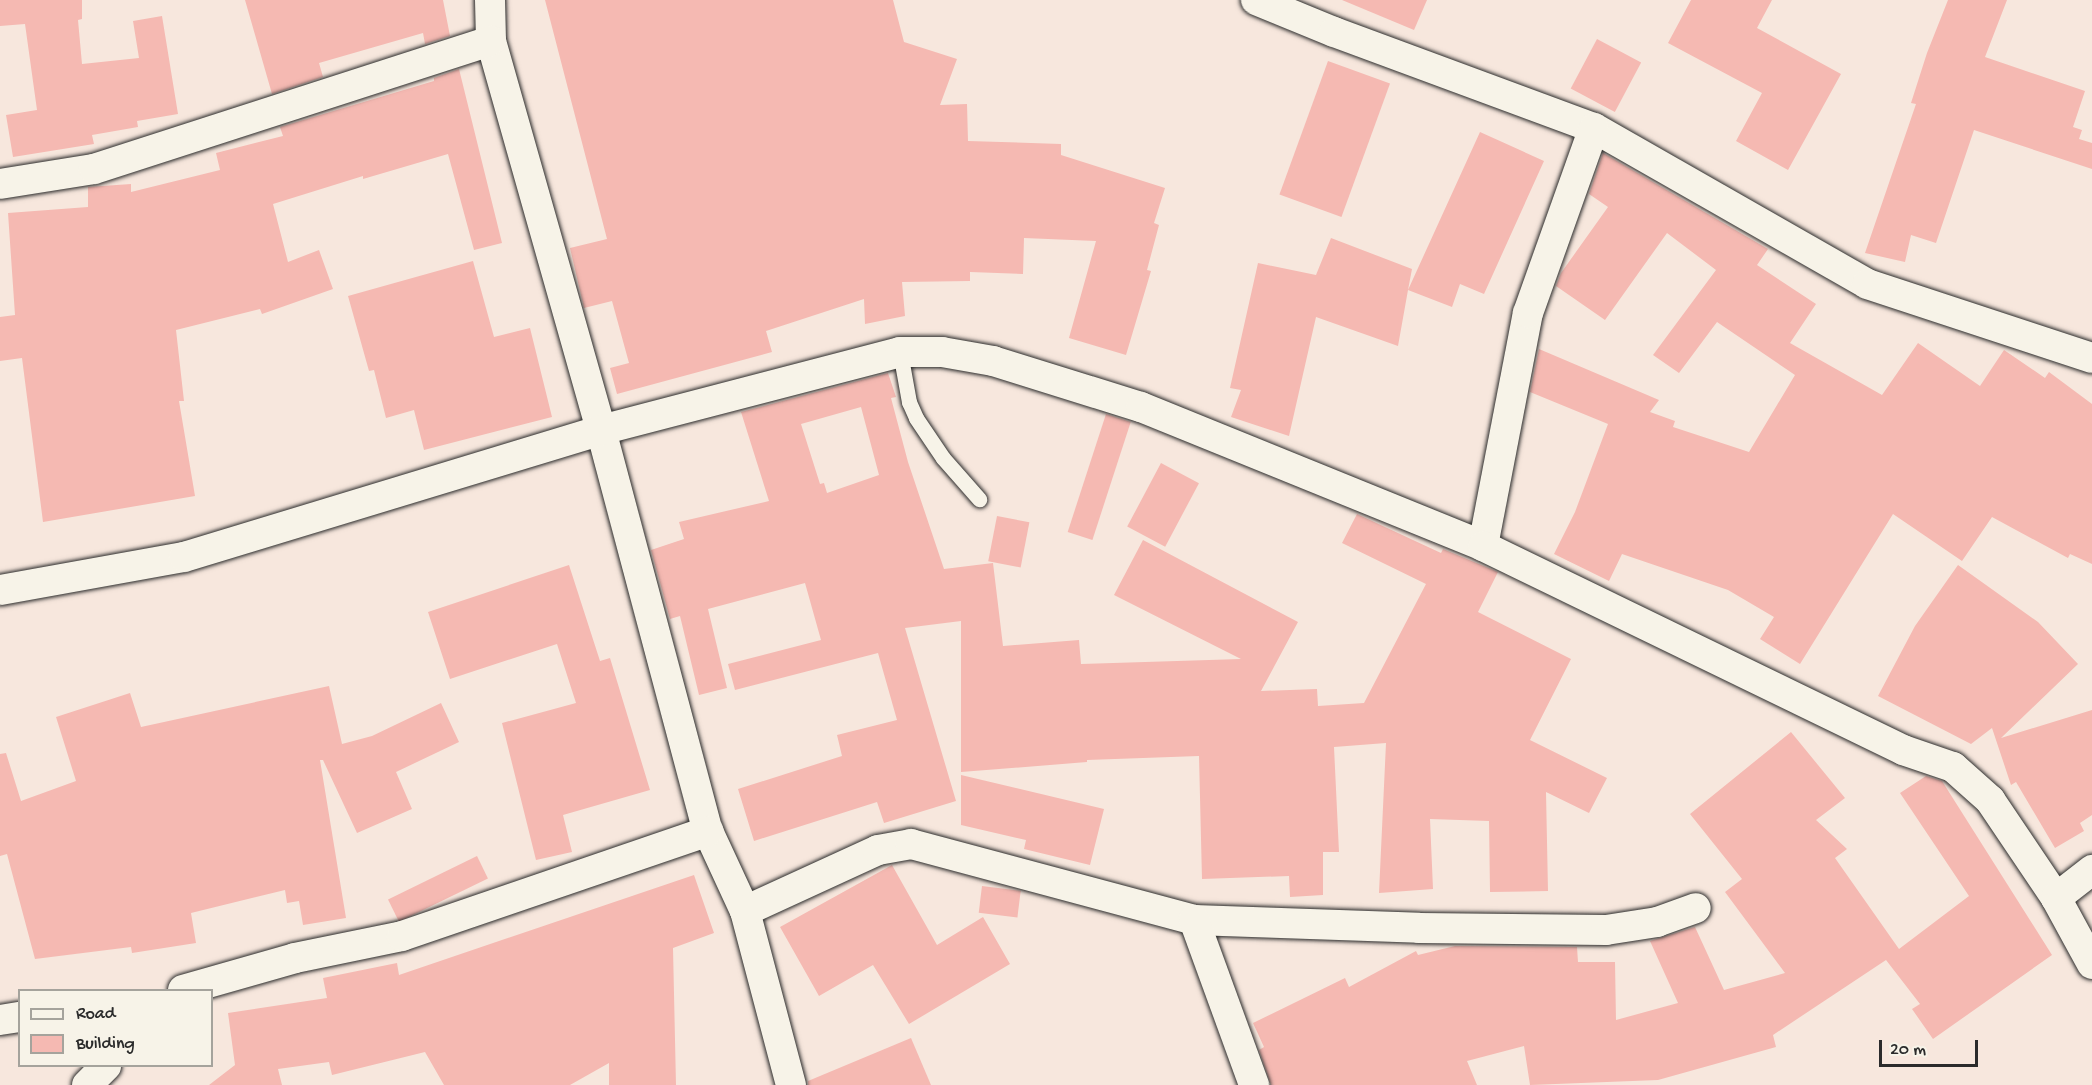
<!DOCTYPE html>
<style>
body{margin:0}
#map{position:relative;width:2092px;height:1085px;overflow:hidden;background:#f7e7dd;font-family:"Gochi Hand",sans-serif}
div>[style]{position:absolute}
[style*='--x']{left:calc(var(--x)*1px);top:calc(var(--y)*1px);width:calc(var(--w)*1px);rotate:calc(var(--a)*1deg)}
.building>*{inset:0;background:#f5b9b2;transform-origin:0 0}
.roads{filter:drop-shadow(0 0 2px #2b2b2b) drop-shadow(0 0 2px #2b2b2b)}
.lane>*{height:15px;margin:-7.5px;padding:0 7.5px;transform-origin:7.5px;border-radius:7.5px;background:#f7f3e8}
.street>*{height:30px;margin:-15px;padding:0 15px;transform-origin:15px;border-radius:15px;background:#f7f3e8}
span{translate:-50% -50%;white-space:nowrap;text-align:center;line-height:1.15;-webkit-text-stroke:4.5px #f7f3e8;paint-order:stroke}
.legend{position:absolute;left:18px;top:989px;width:195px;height:78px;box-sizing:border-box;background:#f7f3e8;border:2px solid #a5a39c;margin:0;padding:8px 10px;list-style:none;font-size:18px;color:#2b2b2b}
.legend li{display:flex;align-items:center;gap:12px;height:30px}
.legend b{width:30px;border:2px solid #a5a39c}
.scale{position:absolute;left:1879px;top:1040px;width:99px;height:27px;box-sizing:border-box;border:3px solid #2b2b2b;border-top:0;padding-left:8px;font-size:18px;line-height:21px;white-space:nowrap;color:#2b2b2b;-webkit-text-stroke:4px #f7f3e8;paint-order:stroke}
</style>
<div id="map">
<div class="building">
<div style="clip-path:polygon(0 0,82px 0,82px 19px,78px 20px,82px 64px,139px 58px,133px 21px,162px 16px,178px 114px,137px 121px,138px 127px,92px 135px,94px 144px,13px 157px,6px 115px,37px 110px,25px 24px,0 26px)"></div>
<div style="clip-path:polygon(245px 0,443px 0,450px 36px,425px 44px,423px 33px,319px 63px,323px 77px,272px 94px)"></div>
<div style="clip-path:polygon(545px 0,893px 0,904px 42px,957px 59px,940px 105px,967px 104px,968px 141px,1061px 144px,1061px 155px,1165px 188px,1154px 223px,1159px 225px,1147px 270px,1151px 271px,1126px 355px,1069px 338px,1096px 241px,1024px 238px,1023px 274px,970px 272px,970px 281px,902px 282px,905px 316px,865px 324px,864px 299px,766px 331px,772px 352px,617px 394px,610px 368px,629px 363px,612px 301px,584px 308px,570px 248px,607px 239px)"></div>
<div style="clip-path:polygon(1342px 0,1427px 0,1414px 30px)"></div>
<div style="clip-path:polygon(1691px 0,1772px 0,1757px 28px,1841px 74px,1788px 170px,1736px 141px,1762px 93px,1668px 43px)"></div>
<div style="clip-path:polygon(1948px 0,2007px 0,1985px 57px,2085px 91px,2073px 127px,2082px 130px,2079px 139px,2092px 143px,2092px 169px,1974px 130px,1936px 243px,1911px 235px,1905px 262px,1865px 253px,1916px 104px,1911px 103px,1927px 53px)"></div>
<div style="left:1597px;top:39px;width:50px;height:56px;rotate:28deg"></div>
<div style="left:1328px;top:61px;width:66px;height:142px;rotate:20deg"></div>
<div style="clip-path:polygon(459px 69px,502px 243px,474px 250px,448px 154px,363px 179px,363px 176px,273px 204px,288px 262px,319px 250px,333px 289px,262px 314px,260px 309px,176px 330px,184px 401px,179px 401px,195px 496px,43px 522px,22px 358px,0 361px,0 317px,15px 315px,8px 213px,88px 207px,88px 187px,131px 184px,131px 192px,220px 170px,216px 153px,283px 136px,280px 127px,434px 81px,434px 78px)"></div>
<div style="clip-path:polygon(1480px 132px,1544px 161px,1484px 294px,1460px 284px,1452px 307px,1408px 290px,1398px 346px,1316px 317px,1289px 436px,1231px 417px,1241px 390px,1230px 388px,1258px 263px,1316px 275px,1331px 238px,1412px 269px,1408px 290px)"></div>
<div style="clip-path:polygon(1603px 153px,1768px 249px,1757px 265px,1816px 304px,1790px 343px,1882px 395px,1918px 343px,1980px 386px,2004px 350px,2045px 378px,2049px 372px,2092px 404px,2092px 564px,2070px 554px,2068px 558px,1992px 517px,1962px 561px,1893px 514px,1800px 664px,1760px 639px,1774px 617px,1728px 590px,1622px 554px,1609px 581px,1554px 554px,1575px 512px,1608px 424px,1530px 392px,1539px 349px,1659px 400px,1650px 412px,1675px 421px,1673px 427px,1749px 452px,1795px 375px,1717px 322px,1679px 373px,1653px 355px,1716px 270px,1667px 233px,1605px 320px,1556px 286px,1561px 273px,1608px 207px,1589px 194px)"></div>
<div style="clip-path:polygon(473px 261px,494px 337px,530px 328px,552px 417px,424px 450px,414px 410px,386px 418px,374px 370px,369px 371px,348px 296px)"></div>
<div style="clip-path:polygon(evenodd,888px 373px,896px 397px,891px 398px,908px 462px,944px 569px,993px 563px,1003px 646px,1079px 640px,1081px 664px,1241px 659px,1114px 595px,1143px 540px,1298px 622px,1261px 691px,1317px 689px,1318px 706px,1364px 703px,1426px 584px,1342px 543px,1357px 514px,1441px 553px,1443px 549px,1498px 572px,1478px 612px,1571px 659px,1530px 740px,1607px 778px,1589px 813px,1546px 792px,1548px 891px,1490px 892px,1489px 821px,1430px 819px,1433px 889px,1379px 893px,1386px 743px,1334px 747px,1339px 852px,1323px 852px,1323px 895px,1290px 897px,1289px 876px,1202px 879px,1199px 756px,1087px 760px,1087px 762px,961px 772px,961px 621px,905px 628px,956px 801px,884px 823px,877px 802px,754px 841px,738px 789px,842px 756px,837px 735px,897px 720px,878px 653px,735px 690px,728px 664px,821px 640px,805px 583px,708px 609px,727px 688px,699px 695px,680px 616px,670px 619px,651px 550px,684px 539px,679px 522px,769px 501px,741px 412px,888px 373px,861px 407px,879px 475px,827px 493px,824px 483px,820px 484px,801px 424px,861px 407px)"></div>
<div style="left:1106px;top:414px;width:26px;height:124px;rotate:18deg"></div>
<div style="left:1161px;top:463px;width:43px;height:72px;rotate:28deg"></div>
<div style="left:997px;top:516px;width:33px;height:46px;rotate:11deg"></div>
<div style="clip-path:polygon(569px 565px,600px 661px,610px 658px,650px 790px,563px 815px,572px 852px,536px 860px,502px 723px,576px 703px,557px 644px,450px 679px,428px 612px)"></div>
<div style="clip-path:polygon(1958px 565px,2038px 622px,2078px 664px,2001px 738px,2092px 710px,2092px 815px,2080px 823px,2084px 831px,2055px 848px,2016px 782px,2011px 785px,1992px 728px,1971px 744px,1878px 696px,1915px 626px)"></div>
<div style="clip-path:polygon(329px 686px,342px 744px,372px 736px,441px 703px,459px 742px,396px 772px,412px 809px,357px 833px,323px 760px,320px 760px,346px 918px,303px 925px,299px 901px,287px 903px,285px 890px,191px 913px,196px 943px,132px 953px,131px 947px,35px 959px,7px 854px,0 856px,0 754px,6px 753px,21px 801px,76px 781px,56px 717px,130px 693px,141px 727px)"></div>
<div style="clip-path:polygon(1791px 732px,1845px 798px,1816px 820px,1847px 849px,1835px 858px,1899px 949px,1969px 896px,1900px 793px,1926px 776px,1942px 781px,2052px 955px,1933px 1039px,1912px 1009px,1920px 1004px,1886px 960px,1773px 1035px,1776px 1047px,1658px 1080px,1530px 1085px,1524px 1046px,1467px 1061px,1477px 1085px,1271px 1085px,1259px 1050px,1264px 1047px,1253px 1023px,1345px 978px,1349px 987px,1416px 951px,1418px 955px,1455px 946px,1577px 947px,1578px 962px,1615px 962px,1616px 1020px,1678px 1003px,1650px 941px,1695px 927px,1724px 990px,1785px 973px,1725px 892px,1742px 879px,1690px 814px)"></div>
<div style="clip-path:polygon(961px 775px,1104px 809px,1090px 865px,1024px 849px,1026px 840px,961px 825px)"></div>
<div style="left:477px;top:856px;width:25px;height:99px;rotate:64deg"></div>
<div style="clip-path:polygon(892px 865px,937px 945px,983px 917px,1010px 964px,909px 1024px,873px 965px,819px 996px,780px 927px)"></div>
<div style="clip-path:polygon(694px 875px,714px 933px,673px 948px,676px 1085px,609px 1085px,609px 1063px,570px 1085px,444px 1085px,425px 1052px,332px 1075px,329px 1062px,278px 1069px,282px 1085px,209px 1085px,235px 1065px,228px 1013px,327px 998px,323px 978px,397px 963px,399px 975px)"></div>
<div style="left:982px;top:886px;width:39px;height:27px;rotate:7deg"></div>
<div style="clip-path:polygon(911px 1038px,931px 1085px,808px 1085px,808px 1081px)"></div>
</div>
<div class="roads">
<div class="lane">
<div style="--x:900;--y:352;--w:51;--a:79.8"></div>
<div style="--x:909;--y:402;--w:17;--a:66"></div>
<div style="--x:916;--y:418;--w:48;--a:56"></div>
<div style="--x:943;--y:458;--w:55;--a:48.7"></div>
</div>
<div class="street">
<div style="--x:490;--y:0;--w:41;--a:88.6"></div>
<div style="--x:491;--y:41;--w:404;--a:74.2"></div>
<div style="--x:601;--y:430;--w:415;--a:75.1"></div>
<div style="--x:708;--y:831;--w:88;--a:65.2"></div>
<div style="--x:745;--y:911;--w:180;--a:75.2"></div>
<div style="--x:1256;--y:0;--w:84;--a:22.3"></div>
<div style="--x:1334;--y:32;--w:277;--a:20.3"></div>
<div style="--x:1594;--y:128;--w:314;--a:29.7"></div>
<div style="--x:1867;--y:284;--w:237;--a:18.2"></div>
<div style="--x:0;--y:184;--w:95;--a:-9.1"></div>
<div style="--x:94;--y:169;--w:417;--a:-17.9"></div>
<div style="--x:1483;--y:546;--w:237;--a:-79.1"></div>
<div style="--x:1528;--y:313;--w:196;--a:-70.4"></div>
<div style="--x:0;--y:590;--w:187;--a:-10.2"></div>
<div style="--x:184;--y:557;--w:436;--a:-16.9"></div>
<div style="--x:601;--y:430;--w:309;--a:-14.6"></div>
<div style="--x:900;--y:352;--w:42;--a:0"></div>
<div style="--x:942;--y:352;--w:52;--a:10"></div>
<div style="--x:993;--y:361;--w:155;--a:17.3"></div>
<div style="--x:1141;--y:407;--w:369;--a:22.1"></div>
<div style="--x:1483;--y:546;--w:467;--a:25.9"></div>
<div style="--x:1903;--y:750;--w:53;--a:18.8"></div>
<div style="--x:1953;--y:767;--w:50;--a:41.7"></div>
<div style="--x:1990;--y:800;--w:118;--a:56"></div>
<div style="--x:2056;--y:898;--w:75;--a:61.4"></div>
<div style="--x:2056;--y:898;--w:46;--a:-37.9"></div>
<div style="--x:745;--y:911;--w:146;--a:-24.6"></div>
<div style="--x:878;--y:850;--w:34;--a:-10"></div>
<div style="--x:911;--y:844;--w:293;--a:15"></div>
<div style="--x:1194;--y:920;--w:225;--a:2"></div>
<div style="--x:1419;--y:928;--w:187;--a:0.6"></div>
<div style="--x:1606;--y:930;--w:52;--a:-8.9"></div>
<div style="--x:1657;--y:922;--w:41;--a:-19.7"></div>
<div style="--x:1194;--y:920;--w:176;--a:70"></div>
<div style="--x:183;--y:990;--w:116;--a:-15.9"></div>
<div style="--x:295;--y:958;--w:109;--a:-11.6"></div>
<div style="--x:402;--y:936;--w:324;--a:-18.9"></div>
<div style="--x:0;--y:1020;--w:20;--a:-9"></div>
<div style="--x:87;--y:1085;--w:27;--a:-45"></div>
</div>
</div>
<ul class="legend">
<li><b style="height:8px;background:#f7f3e8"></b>Road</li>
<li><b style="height:16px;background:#f5b9b2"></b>Building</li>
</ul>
<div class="scale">20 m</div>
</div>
